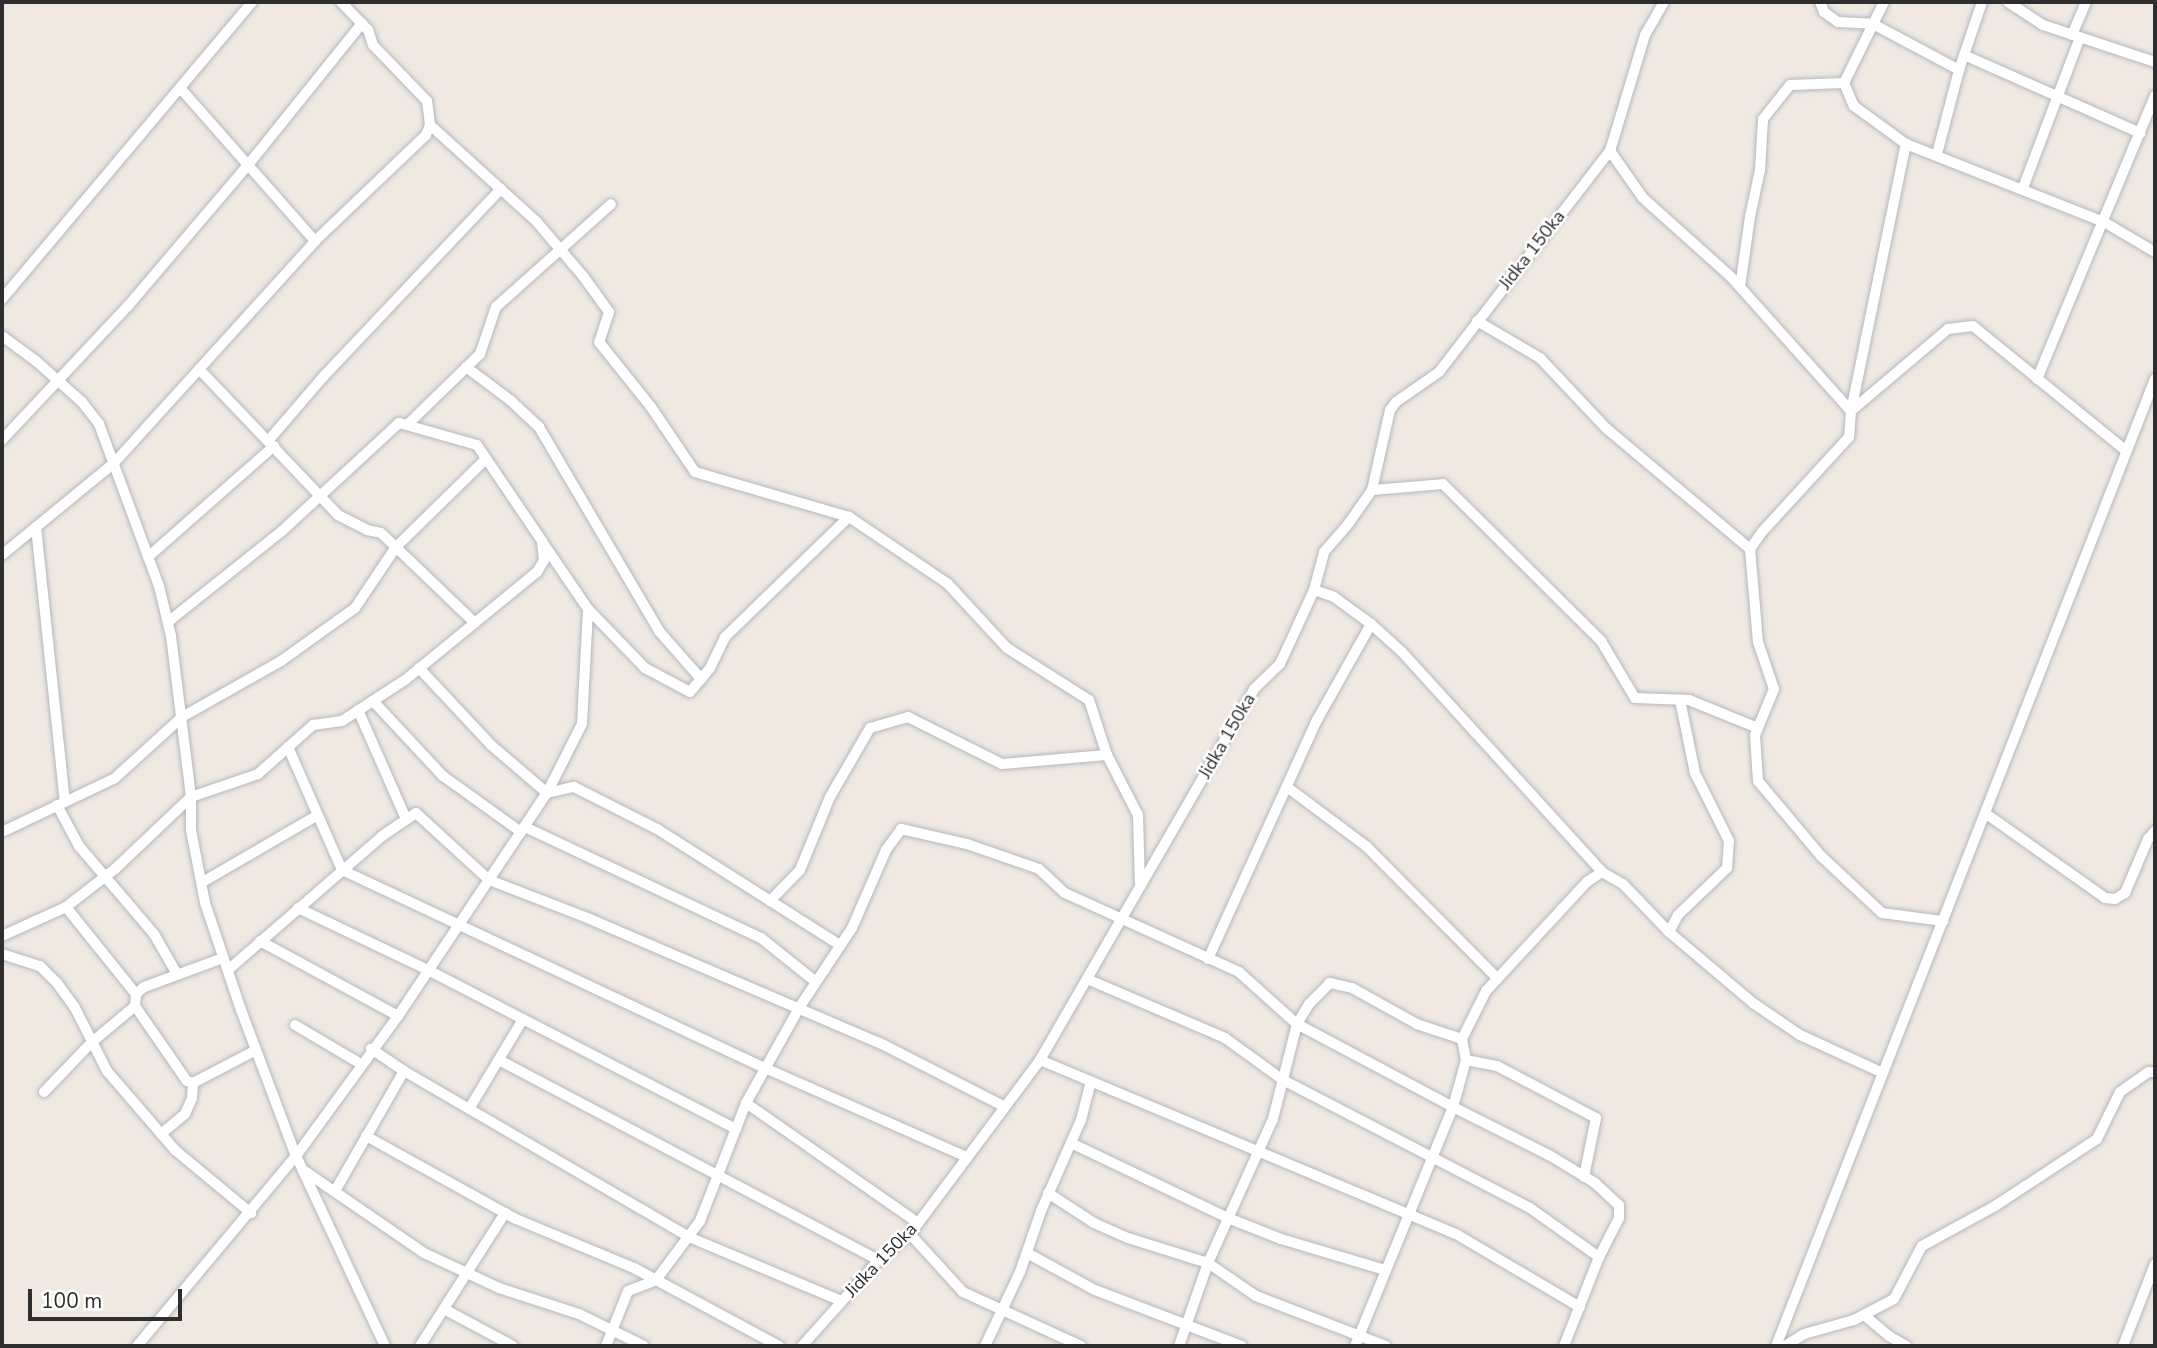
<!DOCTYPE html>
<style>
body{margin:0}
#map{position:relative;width:2157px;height:1348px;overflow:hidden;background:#efe9e1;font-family:"Nunito Sans",sans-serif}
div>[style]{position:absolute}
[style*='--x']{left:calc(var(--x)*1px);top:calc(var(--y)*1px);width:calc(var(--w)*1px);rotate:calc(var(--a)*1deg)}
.roads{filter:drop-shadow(0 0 2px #b4b7c1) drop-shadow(0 0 2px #b4b7c1)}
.street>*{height:10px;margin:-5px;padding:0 5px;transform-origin:5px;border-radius:5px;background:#fff}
span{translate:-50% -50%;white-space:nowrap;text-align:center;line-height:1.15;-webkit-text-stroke:5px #fff;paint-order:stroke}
.street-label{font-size:18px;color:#2e2e2e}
.frame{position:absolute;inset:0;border:4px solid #2e2e2e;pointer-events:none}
.scale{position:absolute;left:28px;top:1289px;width:154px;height:32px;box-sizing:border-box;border:4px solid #2e2e2e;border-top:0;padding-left:9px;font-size:21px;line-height:24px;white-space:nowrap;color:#2e2e2e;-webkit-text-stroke:5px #fff;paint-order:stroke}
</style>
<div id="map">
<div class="roads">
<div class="street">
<div style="--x:1820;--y:2;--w:11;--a:68"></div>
<div style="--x:1824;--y:12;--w:17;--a:36"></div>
<div style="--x:1838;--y:22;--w:35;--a:3"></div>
<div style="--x:1873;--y:24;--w:98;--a:28.1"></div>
<div style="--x:1884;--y:2;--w:90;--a:116.3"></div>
<div style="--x:1844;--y:83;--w:25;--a:67"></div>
<div style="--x:1854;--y:106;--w:64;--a:36.2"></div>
<div style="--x:1906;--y:144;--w:213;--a:21.5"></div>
<div style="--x:2104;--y:222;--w:59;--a:30.5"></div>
<div style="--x:2008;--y:2;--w:42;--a:33.3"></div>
<div style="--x:2043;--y:25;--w:118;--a:18.3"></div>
<div style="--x:2072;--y:35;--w:36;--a:-67"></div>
<div style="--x:1964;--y:55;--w:193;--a:23.9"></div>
<div style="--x:181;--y:89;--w:203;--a:48.6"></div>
<div style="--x:430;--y:125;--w:143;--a:42.2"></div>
<div style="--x:536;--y:221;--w:72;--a:49.5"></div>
<div style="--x:583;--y:276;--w:44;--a:54.2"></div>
<div style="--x:609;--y:312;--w:32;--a:108"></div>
<div style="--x:599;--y:342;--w:83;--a:51.3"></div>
<div style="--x:651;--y:407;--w:78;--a:55.9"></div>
<div style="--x:695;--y:472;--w:160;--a:16.3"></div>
<div style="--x:849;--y:517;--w:118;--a:34"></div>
<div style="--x:947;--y:583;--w:88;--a:47.3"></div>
<div style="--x:1007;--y:648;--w:97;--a:32.4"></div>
<div style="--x:1089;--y:700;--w:58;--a:71.9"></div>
<div style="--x:1107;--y:755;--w:68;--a:62.7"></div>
<div style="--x:1138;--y:815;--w:71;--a:88.4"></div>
<div style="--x:1610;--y:151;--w:57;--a:54.9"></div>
<div style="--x:1643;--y:198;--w:118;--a:41.9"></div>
<div style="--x:1731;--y:277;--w:180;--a:48.2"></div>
<div style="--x:1851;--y:411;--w:26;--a:94"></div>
<div style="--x:1849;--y:437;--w:129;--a:132.5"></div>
<div style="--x:1762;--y:532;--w:21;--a:125"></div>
<div style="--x:1937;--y:154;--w:87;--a:-75.3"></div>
<div style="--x:1959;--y:70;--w:72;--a:-71.3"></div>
<div style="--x:2023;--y:188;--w:161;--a:-69.3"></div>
<div style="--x:1740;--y:287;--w:71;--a:-81.9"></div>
<div style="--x:1750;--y:217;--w:48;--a:-78"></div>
<div style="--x:1760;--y:170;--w:51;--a:-86.6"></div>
<div style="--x:1763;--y:119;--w:43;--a:-51.5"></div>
<div style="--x:1790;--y:85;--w:54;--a:-2.1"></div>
<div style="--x:2;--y:299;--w:388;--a:-49.9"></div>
<div style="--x:1477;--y:321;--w:73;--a:30.4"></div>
<div style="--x:1540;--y:358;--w:98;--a:46.7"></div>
<div style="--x:1607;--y:429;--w:187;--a:40"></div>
<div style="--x:1750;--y:549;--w:93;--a:85.1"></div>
<div style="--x:1758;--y:642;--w:50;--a:71.2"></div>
<div style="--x:1774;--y:689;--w:50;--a:112.4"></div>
<div style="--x:1755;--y:735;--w:46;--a:86.3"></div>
<div style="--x:1758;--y:781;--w:98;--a:50"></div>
<div style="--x:1821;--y:856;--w:83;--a:43.1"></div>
<div style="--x:1882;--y:913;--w:62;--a:7.5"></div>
<div style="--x:2;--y:336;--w:42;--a:36.3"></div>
<div style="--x:36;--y:361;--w:62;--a:41.7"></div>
<div style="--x:82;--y:402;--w:28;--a:52"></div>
<div style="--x:99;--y:424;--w:173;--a:69.7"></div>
<div style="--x:159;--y:586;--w:51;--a:76.5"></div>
<div style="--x:171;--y:636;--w:162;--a:82.9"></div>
<div style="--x:191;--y:797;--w:33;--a:90"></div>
<div style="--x:191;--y:830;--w:74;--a:79.1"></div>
<div style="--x:205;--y:903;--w:113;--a:71.4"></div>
<div style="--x:241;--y:1010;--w:156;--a:69.4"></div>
<div style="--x:296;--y:1156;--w:210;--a:64.9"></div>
<div style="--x:466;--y:367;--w:55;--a:36.9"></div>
<div style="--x:510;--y:400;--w:40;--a:43"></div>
<div style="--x:539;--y:427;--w:237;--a:59.5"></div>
<div style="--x:659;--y:631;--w:64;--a:48.8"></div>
<div style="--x:199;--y:369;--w:202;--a:46.4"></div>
<div style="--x:338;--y:515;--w:33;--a:27"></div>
<div style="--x:367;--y:530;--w:14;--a:12"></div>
<div style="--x:381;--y:533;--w:130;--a:43.8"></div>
<div style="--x:2037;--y:379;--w:307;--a:-67.4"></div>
<div style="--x:1851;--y:411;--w:127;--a:-40.2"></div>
<div style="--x:1948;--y:329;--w:25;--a:-7"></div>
<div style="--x:1973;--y:326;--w:196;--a:39.2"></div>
<div style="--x:1851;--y:411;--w:273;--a:-78.4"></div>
<div style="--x:407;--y:425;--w:102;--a:-44.2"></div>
<div style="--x:480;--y:354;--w:50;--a:-71.2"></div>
<div style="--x:496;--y:307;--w:154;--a:-41.8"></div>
<div style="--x:2;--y:440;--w:184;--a:-46.8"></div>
<div style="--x:128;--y:306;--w:185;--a:-49.6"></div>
<div style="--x:248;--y:165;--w:182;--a:-51.2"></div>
<div style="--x:268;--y:441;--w:84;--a:-49.3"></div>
<div style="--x:323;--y:377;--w:259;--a:-46.6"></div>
<div style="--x:1372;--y:490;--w:71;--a:-4.8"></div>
<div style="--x:1443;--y:484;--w:223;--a:44.8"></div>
<div style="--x:1601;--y:641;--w:66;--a:59.2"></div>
<div style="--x:1635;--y:698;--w:54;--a:2.1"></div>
<div style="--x:1689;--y:700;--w:74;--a:22.1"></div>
<div style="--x:36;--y:527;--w:276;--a:84"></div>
<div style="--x:543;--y:543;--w:80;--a:55.7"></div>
<div style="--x:588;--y:609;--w:82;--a:46"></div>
<div style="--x:645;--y:668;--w:51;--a:28.1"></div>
<div style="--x:690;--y:692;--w:31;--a:-50"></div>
<div style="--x:710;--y:668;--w:34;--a:-64"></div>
<div style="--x:725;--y:637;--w:173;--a:-44.1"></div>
<div style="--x:2;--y:555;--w:145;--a:-39.4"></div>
<div style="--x:114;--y:463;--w:299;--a:-47.8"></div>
<div style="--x:315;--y:241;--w:153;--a:-43.7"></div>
<div style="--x:426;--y:135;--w:11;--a:-68"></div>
<div style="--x:430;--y:125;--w:24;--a:-97"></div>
<div style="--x:427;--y:101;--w:78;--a:-134"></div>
<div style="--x:373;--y:45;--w:16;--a:-108"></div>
<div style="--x:368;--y:30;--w:39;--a:-134"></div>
<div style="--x:148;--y:557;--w:168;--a:-41.4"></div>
<div style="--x:1314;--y:590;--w:21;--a:19"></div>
<div style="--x:1334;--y:597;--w:46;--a:36.1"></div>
<div style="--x:1371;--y:624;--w:42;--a:42.1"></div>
<div style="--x:1402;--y:652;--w:297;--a:47.7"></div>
<div style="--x:1602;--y:872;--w:24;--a:30"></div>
<div style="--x:1623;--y:884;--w:66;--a:46.2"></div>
<div style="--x:1669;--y:932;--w:110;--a:40.2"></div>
<div style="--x:1753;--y:1003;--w:57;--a:34.2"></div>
<div style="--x:1800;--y:1035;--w:91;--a:24.6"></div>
<div style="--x:419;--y:668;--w:105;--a:46.9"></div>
<div style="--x:491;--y:745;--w:74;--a:40.6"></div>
<div style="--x:547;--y:793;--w:28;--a:-13"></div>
<div style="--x:574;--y:787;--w:93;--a:26.8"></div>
<div style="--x:657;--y:829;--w:217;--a:32.4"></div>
<div style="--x:373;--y:701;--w:103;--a:47"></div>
<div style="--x:443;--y:776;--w:96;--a:35.7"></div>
<div style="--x:358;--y:710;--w:119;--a:66.2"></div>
<div style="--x:288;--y:747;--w:134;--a:66.3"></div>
<div style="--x:342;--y:870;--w:467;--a:25.1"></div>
<div style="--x:765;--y:1068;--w:221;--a:23.8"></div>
<div style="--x:1287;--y:787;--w:99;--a:36.8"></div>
<div style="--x:1366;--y:846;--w:187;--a:45.2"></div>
<div style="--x:57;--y:805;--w:47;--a:61.8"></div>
<div style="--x:79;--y:846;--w:116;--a:49.6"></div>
<div style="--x:154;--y:934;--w:46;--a:60.1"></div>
<div style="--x:1985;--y:813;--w:147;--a:35.3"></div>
<div style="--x:2105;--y:898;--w:10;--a:6"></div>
<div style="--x:2115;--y:899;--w:12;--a:-31"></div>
<div style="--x:2125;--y:893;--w:59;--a:-66.9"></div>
<div style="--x:2148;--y:839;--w:11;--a:-49"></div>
<div style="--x:525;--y:827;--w:261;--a:25.2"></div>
<div style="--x:761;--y:938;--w:70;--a:38.7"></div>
<div style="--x:2;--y:832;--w:125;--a:-25.5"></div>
<div style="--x:115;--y:778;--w:91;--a:-42.3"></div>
<div style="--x:182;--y:717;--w:114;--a:-29.5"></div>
<div style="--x:281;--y:661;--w:91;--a:-35.6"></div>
<div style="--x:355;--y:608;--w:73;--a:-56.1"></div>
<div style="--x:396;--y:547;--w:126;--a:-44.4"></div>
<div style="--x:201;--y:883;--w:135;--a:-30.2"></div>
<div style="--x:770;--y:901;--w:43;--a:-45.9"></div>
<div style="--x:800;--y:870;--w:79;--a:-67.7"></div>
<div style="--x:830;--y:797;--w:80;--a:-59.9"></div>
<div style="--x:870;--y:728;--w:40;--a:-16"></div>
<div style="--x:908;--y:717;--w:105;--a:26.6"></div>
<div style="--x:1002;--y:764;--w:105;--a:-4.9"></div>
<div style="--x:66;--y:907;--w:112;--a:51.2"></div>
<div style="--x:298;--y:908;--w:144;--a:25.5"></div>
<div style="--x:428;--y:970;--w:347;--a:27.3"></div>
<div style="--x:1669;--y:932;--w:19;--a:-62"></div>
<div style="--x:1678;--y:915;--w:68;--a:-43.8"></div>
<div style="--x:1727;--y:868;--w:27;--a:-86"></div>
<div style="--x:1729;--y:841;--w:76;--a:-116.6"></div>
<div style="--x:1695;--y:773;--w:75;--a:-101.6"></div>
<div style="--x:2;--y:936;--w:70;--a:-24.4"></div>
<div style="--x:66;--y:907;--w:62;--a:-37.8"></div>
<div style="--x:115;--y:869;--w:105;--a:-43.5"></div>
<div style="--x:191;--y:797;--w:71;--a:-18.9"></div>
<div style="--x:258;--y:774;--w:74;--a:-41.7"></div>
<div style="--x:313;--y:725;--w:29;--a:-8"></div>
<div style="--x:342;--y:721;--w:75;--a:-33.1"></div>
<div style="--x:405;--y:680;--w:171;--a:-39.3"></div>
<div style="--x:537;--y:572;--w:14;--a:-60"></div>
<div style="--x:544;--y:560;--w:19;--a:-96"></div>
<div style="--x:542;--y:541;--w:116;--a:-124.1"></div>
<div style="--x:477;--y:445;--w:81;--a:-164.2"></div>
<div style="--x:399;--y:423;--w:159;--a:137.3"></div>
<div style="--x:282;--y:531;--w:146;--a:141.4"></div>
<div style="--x:260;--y:941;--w:157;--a:28.5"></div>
<div style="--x:2;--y:954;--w:40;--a:18"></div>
<div style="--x:40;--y:966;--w:24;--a:45"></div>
<div style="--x:57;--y:983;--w:29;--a:54"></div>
<div style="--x:74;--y:1006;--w:73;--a:63.1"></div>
<div style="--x:107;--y:1071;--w:104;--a:49.3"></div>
<div style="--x:175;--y:1150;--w:99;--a:39.7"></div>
<div style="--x:223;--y:958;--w:84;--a:159.8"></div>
<div style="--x:144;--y:987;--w:11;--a:139"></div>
<div style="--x:136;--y:994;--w:12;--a:95"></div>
<div style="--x:135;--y:1006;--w:91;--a:55.3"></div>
<div style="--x:187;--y:1081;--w:6;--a:18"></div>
<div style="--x:193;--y:1083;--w:71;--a:-27.6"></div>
<div style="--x:1208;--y:959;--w:263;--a:-65.5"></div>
<div style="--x:1317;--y:720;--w:110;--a:-60.6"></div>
<div style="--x:228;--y:970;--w:204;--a:-41"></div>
<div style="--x:382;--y:836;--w:41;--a:-34.1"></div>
<div style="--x:416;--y:813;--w:99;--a:42.5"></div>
<div style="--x:489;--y:880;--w:108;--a:21.1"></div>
<div style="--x:590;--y:919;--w:315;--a:23.2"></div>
<div style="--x:880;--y:1043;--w:140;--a:27.1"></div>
<div style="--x:1087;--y:979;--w:150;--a:23.1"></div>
<div style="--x:1225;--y:1038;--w:72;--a:35.9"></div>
<div style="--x:1283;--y:1080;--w:278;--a:27.4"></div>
<div style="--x:1530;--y:1208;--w:85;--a:35.4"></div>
<div style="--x:295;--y:1025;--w:77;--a:30.6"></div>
<div style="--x:1462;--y:1039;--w:54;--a:-63.4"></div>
<div style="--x:1486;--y:991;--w:149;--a:-47.2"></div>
<div style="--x:1587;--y:882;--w:18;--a:-34"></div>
<div style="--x:499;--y:1060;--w:429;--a:27.8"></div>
<div style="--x:1040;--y:1060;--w:451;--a:22.7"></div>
<div style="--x:1456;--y:1234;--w:144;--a:30.5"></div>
<div style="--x:1466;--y:1060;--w:32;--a:11"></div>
<div style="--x:1497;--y:1066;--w:112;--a:27.7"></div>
<div style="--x:1596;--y:1118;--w:60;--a:101.5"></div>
<div style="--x:404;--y:1071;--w:330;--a:30.2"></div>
<div style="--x:689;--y:1237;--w:165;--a:22.8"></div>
<div style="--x:44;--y:1092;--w:69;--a:-46.2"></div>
<div style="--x:92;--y:1042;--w:56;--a:-39.9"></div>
<div style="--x:746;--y:1103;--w:210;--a:34.9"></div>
<div style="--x:469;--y:1109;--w:105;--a:-59"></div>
<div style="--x:161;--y:1134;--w:31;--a:-40"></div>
<div style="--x:185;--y:1114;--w:17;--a:-66"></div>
<div style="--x:192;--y:1098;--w:15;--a:-86"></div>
<div style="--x:366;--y:1136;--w:171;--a:29"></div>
<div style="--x:516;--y:1219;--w:128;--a:22.6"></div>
<div style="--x:634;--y:1268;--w:165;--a:28.3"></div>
<div style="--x:1071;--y:1143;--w:174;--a:25.5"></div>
<div style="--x:1228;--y:1218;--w:57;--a:21.6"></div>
<div style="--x:1281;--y:1239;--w:109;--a:16.6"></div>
<div style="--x:303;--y:1170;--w:147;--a:34.4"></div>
<div style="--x:424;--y:1253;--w:83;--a:25"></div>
<div style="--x:499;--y:1288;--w:84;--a:18"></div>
<div style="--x:579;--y:1314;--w:72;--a:26.2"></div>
<div style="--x:335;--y:1191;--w:138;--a:-60.1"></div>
<div style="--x:404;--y:1071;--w:40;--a:-146"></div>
<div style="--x:1048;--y:1193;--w:55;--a:33.1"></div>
<div style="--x:1094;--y:1223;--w:37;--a:24"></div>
<div style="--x:1128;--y:1238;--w:84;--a:17.4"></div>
<div style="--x:1208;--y:1263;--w:58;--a:34.5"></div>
<div style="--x:1256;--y:1296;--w:139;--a:21"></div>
<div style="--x:910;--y:1234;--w:79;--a:47.6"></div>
<div style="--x:963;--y:1292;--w:130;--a:24.6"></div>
<div style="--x:1027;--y:1253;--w:77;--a:28.6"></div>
<div style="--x:1095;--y:1290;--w:157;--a:20.9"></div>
<div style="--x:444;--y:1309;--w:78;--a:28.2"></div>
<div style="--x:1864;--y:1315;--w:33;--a:40"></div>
<div style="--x:1889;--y:1336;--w:20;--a:30"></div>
<div style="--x:137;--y:1346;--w:248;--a:-50.1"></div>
<div style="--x:296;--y:1156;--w:173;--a:-53.9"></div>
<div style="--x:398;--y:1016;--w:268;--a:-56.3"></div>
<div style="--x:547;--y:793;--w:77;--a:-63.1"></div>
<div style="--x:582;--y:724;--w:115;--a:-87"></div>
<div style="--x:420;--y:1346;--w:158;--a:-57.4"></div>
<div style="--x:606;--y:1346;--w:59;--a:-68.2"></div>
<div style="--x:628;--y:1291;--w:30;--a:-21"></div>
<div style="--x:656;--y:1280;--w:74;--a:-53.3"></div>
<div style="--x:700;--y:1221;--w:127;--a:-68.7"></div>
<div style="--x:746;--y:1103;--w:109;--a:-60.8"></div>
<div style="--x:799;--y:1008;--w:96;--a:-56.5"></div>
<div style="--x:852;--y:928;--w:85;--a:-66.4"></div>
<div style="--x:886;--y:850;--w:26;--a:-54"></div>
<div style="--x:901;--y:829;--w:68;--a:12.8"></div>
<div style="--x:967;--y:844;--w:76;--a:19.1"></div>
<div style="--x:1039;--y:869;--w:35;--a:43"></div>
<div style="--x:1065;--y:893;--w:191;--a:24.4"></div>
<div style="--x:1239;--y:972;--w:78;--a:41.9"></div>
<div style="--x:1297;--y:1024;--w:177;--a:28"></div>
<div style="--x:1453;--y:1107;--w:49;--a:-74.5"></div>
<div style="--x:1466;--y:1060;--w:21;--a:-101"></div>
<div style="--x:1462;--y:1039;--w:47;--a:-161.6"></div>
<div style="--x:1417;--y:1024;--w:74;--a:-151"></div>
<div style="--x:1352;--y:988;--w:23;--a:-167"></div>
<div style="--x:1330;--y:983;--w:30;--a:135"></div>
<div style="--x:1309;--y:1004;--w:23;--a:121"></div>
<div style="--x:1297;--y:1024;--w:98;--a:104.2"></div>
<div style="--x:1273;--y:1119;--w:158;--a:114.3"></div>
<div style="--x:1208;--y:1263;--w:88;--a:109.3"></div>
<div style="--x:802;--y:1346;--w:115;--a:-48.2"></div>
<div style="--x:879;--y:1260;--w:40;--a:-40"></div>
<div style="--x:910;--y:1234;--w:217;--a:-53.2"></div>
<div style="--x:1040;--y:1060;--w:428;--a:-60"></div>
<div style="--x:1254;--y:689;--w:36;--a:-44"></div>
<div style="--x:1280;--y:664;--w:81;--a:-65.3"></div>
<div style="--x:1314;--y:590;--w:39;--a:-75"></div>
<div style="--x:1324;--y:552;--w:38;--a:-49"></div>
<div style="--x:1349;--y:523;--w:40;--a:-55.1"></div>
<div style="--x:1372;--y:490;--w:82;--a:-77.3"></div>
<div style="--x:1390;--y:410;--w:10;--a:-53"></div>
<div style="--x:1396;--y:402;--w:52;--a:-34.9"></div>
<div style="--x:1439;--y:372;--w:279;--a:-52.3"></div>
<div style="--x:1610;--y:151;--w:121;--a:-73.2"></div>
<div style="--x:1645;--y:35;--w:38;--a:-60"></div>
<div style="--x:985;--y:1346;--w:82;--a:-64.7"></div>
<div style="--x:1020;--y:1272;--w:65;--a:-71"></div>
<div style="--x:1041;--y:1211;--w:99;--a:-66.3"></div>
<div style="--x:1081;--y:1120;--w:40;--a:-75.6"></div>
<div style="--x:1355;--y:1346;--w:258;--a:-67.7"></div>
<div style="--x:1453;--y:1107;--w:107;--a:26.6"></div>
<div style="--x:1549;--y:1155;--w:54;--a:31.3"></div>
<div style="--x:1595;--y:1183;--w:33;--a:43"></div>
<div style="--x:1619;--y:1205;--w:13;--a:90"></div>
<div style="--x:1619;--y:1218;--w:44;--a:117.1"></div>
<div style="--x:1599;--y:1257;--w:96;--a:111.5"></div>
<div style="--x:1776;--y:1346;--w:1039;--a:-68.6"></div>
<div style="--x:1785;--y:1346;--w:22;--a:-32"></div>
<div style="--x:1804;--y:1334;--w:52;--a:-15.6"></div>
<div style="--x:1854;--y:1320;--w:45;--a:-27.7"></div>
<div style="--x:1894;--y:1299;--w:60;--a:-62.2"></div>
<div style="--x:1922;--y:1246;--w:83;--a:-28.7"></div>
<div style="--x:1995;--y:1206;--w:122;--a:-33.3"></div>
<div style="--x:2097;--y:1139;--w:52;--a:-63.9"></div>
<div style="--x:2120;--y:1092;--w:35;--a:-35"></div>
<div style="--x:2149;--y:1072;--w:6;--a:0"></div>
<div style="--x:2123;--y:1346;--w:88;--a:-68.7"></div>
</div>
</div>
<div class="street-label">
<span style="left:1532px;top:250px;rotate:-52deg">Jidka 150ka</span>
<span style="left:1227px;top:736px;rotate:-60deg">Jidka 150ka</span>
<span style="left:881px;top:1260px;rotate:-46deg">Jidka 150ka</span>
</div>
<div class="frame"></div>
<div class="scale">100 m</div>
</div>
